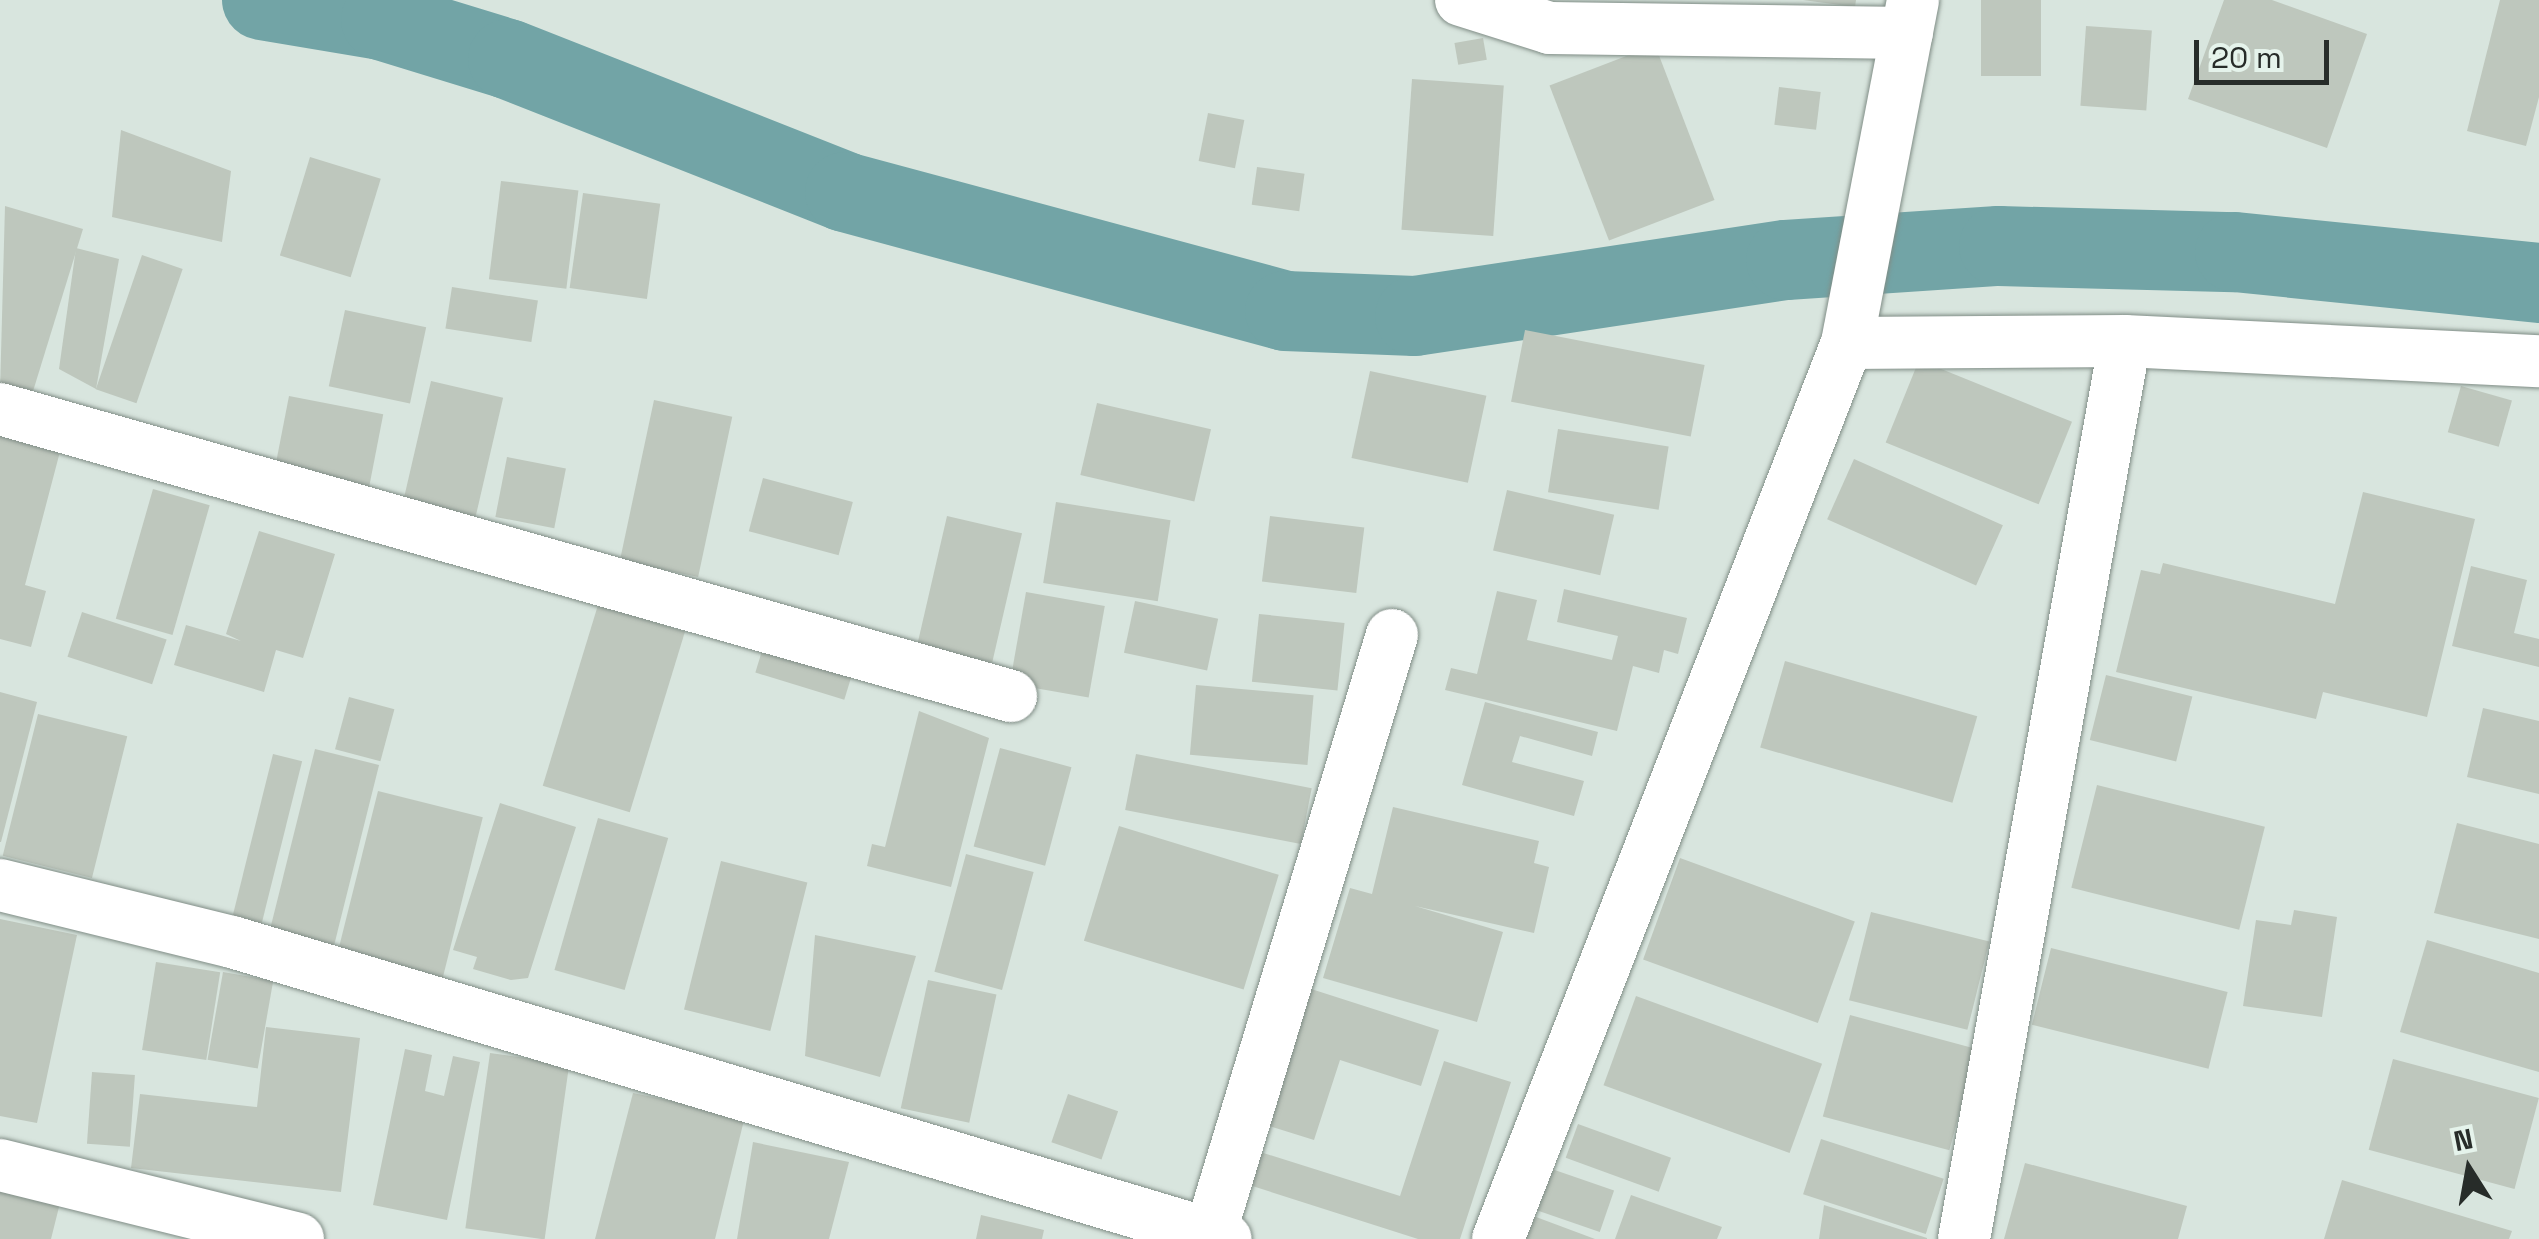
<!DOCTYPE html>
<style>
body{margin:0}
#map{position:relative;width:2539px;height:1239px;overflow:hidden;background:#d8e5de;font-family:"Space Grotesk",sans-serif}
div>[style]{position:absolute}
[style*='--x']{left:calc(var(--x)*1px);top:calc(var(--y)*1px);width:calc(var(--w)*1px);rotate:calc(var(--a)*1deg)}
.river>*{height:80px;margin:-40px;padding:0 40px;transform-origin:40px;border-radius:40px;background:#72a4a6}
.building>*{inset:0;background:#bec7bd;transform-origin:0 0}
.roads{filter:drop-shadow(0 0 2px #808d86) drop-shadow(0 0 2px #808d86)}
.street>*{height:52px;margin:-26px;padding:0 26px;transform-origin:26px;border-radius:26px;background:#fff}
span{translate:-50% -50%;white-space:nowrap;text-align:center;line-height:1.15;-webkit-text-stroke:9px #e5f3eb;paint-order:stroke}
.north{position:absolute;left:2419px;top:1119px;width:100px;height:100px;-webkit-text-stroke:8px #e5f3eb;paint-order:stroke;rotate:349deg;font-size:28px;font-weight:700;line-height:40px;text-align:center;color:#272c29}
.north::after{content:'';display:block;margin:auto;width:35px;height:45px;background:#272c29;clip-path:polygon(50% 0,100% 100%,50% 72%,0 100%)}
.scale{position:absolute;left:2194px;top:40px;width:135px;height:45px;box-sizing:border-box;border:5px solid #272c29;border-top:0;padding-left:12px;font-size:30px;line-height:35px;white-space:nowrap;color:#272c29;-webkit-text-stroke:8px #e5f3eb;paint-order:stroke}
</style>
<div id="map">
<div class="river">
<div style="--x:262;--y:0;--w:121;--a:9.5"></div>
<div style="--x:381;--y:20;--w:133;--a:17.1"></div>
<div style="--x:508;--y:59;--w:362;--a:21.5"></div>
<div style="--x:845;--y:192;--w:456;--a:15.1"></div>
<div style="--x:1285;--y:311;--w:130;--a:2.2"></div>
<div style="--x:1415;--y:316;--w:375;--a:-8.6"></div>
<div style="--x:1786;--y:260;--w:213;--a:-3.8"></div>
<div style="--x:1999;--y:246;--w:236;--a:1.5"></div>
<div style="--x:2235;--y:252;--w:306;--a:5.8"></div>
</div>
<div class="building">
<div style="clip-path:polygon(1803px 0,1856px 0,1855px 7px)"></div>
<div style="left:1981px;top:0;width:60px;height:76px"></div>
<div style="clip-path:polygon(2224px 0,2272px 0,2367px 34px,2327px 148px,2188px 99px)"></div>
<div style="clip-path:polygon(2500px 0,2539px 0,2539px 97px,2526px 146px,2467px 131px)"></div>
<div style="left:2086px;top:26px;width:66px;height:80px;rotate:4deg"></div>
<div style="left:1483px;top:38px;width:22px;height:29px;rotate:80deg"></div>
<div style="left:1655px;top:45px;width:166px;height:113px;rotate:69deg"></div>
<div style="left:1412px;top:79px;width:92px;height:151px;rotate:4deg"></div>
<div style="left:1779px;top:87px;width:42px;height:38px;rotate:7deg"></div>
<div style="left:1208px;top:113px;width:37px;height:49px;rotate:11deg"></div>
<div style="clip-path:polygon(121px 130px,231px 171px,222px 242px,112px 217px)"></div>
<div style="left:310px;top:157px;width:74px;height:103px;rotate:17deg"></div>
<div style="left:1257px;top:167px;width:48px;height:38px;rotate:8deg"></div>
<div style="left:501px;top:181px;width:78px;height:99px;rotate:7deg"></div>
<div style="left:583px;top:193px;width:78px;height:96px;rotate:8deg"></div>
<div style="clip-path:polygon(5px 206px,83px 229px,30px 401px,0 392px)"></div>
<div style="clip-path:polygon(76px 248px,119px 259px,96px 389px,59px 369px)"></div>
<div style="left:142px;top:255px;width:43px;height:142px;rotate:19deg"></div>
<div style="left:452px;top:287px;width:87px;height:42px;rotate:9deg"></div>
<div style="left:345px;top:310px;width:83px;height:78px;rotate:12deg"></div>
<div style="left:1525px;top:330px;width:183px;height:73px;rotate:11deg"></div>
<div style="left:1919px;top:360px;width:165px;height:89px;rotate:22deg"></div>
<div style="left:1370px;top:371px;width:119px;height:89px;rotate:12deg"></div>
<div style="left:431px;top:381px;width:74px;height:122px;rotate:13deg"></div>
<div style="left:2461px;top:386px;width:53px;height:48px;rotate:16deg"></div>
<div style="left:289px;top:396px;width:96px;height:78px;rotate:11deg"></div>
<div style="left:654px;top:400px;width:80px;height:164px;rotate:12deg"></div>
<div style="left:1097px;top:403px;width:117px;height:74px;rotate:13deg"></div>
<div style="clip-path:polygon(0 428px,62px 444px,25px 585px,46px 591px,31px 647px,0 639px)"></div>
<div style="left:1558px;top:429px;width:112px;height:64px;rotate:9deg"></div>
<div style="left:507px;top:457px;width:60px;height:61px;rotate:11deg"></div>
<div style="left:1854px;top:459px;width:163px;height:66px;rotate:24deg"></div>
<div style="left:763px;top:478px;width:93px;height:55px;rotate:15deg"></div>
<div style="left:153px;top:489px;width:59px;height:135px;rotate:16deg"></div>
<div style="left:1507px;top:490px;width:110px;height:62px;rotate:13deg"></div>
<div style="clip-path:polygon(2363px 492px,2475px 519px,2427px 717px,2323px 692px,2316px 719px,2116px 672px,2141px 570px,2160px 574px,2163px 563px,2335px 604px)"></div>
<div style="left:1056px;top:502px;width:116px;height:82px;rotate:9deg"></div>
<div style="left:947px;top:516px;width:77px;height:137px;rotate:13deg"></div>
<div style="left:1270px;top:516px;width:95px;height:66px;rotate:7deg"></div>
<div style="clip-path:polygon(259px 531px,335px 554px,303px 658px,276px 650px,264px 692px,174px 665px,186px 625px,241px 641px,226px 634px)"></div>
<div style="clip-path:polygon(2471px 566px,2527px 580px,2514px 633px,2539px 639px,2539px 667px,2452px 646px)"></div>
<div style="clip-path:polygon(1564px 589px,1687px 618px,1678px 654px,1664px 650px,1659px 673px,1633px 666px,1617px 731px,1445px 690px,1451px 668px,1477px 674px,1497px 591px,1537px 600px,1527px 640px,1612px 660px,1618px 636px,1557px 622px)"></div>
<div style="left:1026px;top:592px;width:80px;height:93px;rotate:10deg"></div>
<div style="left:1135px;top:601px;width:85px;height:53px;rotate:12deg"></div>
<div style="left:598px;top:605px;width:91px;height:189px;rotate:17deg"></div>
<div style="left:82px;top:612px;width:89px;height:47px;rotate:18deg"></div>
<div style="left:1259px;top:614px;width:86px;height:68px;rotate:6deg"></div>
<div style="left:765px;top:641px;width:93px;height:33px;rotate:17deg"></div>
<div style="left:1785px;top:661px;width:200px;height:90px;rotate:16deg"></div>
<div style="left:2106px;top:675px;width:89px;height:67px;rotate:14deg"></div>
<div style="left:1196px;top:685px;width:118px;height:70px;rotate:5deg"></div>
<div style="clip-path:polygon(0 692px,37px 702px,1px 842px,0 842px)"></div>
<div style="left:349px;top:697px;width:47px;height:54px;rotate:15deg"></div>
<div style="clip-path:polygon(1485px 702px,1598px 732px,1592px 756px,1520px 736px,1512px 762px,1584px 781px,1574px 816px,1462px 785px)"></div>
<div style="clip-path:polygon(2483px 708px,2539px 721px,2539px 794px,2467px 777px)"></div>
<div style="clip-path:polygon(919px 711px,989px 738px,951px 887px,867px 866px,872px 844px,885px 847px)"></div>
<div style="left:38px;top:714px;width:92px;height:146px;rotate:14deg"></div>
<div style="left:1000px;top:748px;width:74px;height:102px;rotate:15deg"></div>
<div style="left:315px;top:749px;width:66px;height:187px;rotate:14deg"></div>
<div style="left:273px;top:754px;width:30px;height:179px;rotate:14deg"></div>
<div style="left:1136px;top:754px;width:179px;height:57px;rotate:11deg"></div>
<div style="left:2097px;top:785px;width:173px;height:106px;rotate:14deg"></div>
<div style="left:378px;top:791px;width:108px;height:166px;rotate:14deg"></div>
<div style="clip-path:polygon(500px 803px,576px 827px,528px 978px,511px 980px,473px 969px,477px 957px,453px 950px)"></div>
<div style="clip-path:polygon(1393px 807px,1539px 841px,1534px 863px,1549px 867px,1534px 933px,1415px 906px,1503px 932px,1477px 1022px,1323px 978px,1350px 888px,1372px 894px)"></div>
<div style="left:598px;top:818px;width:73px;height:158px;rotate:16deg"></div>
<div style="clip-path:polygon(2457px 823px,2539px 844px,2539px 939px,2434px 913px)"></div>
<div style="left:1119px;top:826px;width:167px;height:120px;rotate:17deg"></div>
<div style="left:966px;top:854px;width:70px;height:122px;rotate:15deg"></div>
<div style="left:1680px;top:858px;width:186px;height:108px;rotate:20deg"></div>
<div style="left:721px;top:861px;width:89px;height:153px;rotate:14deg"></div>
<div style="clip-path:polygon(2294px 910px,2337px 917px,2322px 1017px,2243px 1006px,2256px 920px,2291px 925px)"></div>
<div style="left:1871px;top:912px;width:122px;height:91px;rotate:14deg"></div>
<div style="clip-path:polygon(0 919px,77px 935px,37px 1123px,0 1116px)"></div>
<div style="clip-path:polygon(815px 935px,916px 956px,880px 1077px,805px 1056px)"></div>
<div style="clip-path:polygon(2427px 940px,2539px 973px,2539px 1072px,2400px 1032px)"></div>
<div style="left:2051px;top:948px;width:182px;height:79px;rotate:14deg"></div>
<div style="left:156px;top:962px;width:65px;height:89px;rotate:9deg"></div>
<div style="left:223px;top:972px;width:51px;height:89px;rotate:10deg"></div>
<div style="left:928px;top:980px;width:70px;height:131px;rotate:12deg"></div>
<div style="clip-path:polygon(1305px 987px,1439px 1030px,1421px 1086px,1340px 1060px,1314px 1140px,1260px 1123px)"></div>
<div style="left:1636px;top:996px;width:198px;height:95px;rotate:20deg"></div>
<div style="left:1850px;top:1015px;width:131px;height:105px;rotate:15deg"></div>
<div style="clip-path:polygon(266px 1027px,360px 1038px,341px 1192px,131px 1168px,140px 1094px,257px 1107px)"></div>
<div style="clip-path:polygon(405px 1049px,432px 1055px,425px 1091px,444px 1096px,453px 1056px,480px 1062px,447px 1220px,373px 1205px)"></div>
<div style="left:490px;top:1053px;width:80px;height:177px;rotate:8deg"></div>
<div style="left:2393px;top:1059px;width:151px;height:94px;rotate:15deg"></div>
<div style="clip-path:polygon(1444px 1061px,1511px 1082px,1460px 1239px,1418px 1239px,1243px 1183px,1254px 1150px,1400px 1196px)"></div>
<div style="left:92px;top:1072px;width:43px;height:72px;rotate:4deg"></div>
<div style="clip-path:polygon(633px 1093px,745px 1116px,715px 1239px,595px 1239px)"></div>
<div style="left:1068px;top:1094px;width:53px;height:51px;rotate:19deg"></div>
<div style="left:1578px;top:1124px;width:99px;height:36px;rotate:20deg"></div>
<div style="left:1821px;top:1139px;width:129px;height:58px;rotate:18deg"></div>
<div style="clip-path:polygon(753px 1142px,849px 1162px,829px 1239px,737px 1239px)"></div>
<div style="clip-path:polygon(2025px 1163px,2187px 1206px,2178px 1239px,2004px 1239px)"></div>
<div style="left:1546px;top:1167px;width:72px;height:44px;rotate:19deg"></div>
<div style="clip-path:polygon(2342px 1180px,2512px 1231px,2509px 1239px,2324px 1239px)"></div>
<div style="clip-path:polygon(0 1189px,60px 1203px,51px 1239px,0 1239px)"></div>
<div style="clip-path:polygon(1631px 1195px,1722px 1227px,1717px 1239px,1615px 1239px)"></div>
<div style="clip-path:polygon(1824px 1205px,1927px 1238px,1927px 1239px,1819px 1239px)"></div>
<div style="clip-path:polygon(1528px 1214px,1595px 1239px,1518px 1239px)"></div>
<div style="clip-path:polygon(981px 1215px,1044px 1230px,1042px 1239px,976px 1239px)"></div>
</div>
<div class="roads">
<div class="street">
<div style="--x:1461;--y:0;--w:93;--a:17.5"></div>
<div style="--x:1550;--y:28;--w:357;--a:0.8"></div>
<div style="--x:1847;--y:343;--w:278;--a:-0.4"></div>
<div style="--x:2125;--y:341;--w:414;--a:2.8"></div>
<div style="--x:0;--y:409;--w:1051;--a:15.85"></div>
<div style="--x:0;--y:885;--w:239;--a:13.8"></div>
<div style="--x:232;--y:942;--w:1037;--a:16.64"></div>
<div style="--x:0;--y:1165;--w:307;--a:13.9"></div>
<div style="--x:1210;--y:1234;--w:626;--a:-73.1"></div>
<div style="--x:1498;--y:1239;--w:962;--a:-68.72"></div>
<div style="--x:1847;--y:343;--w:349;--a:-79.1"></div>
<div style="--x:1964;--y:1239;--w:912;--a:-79.84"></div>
</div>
</div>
<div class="north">N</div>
<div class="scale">20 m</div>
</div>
